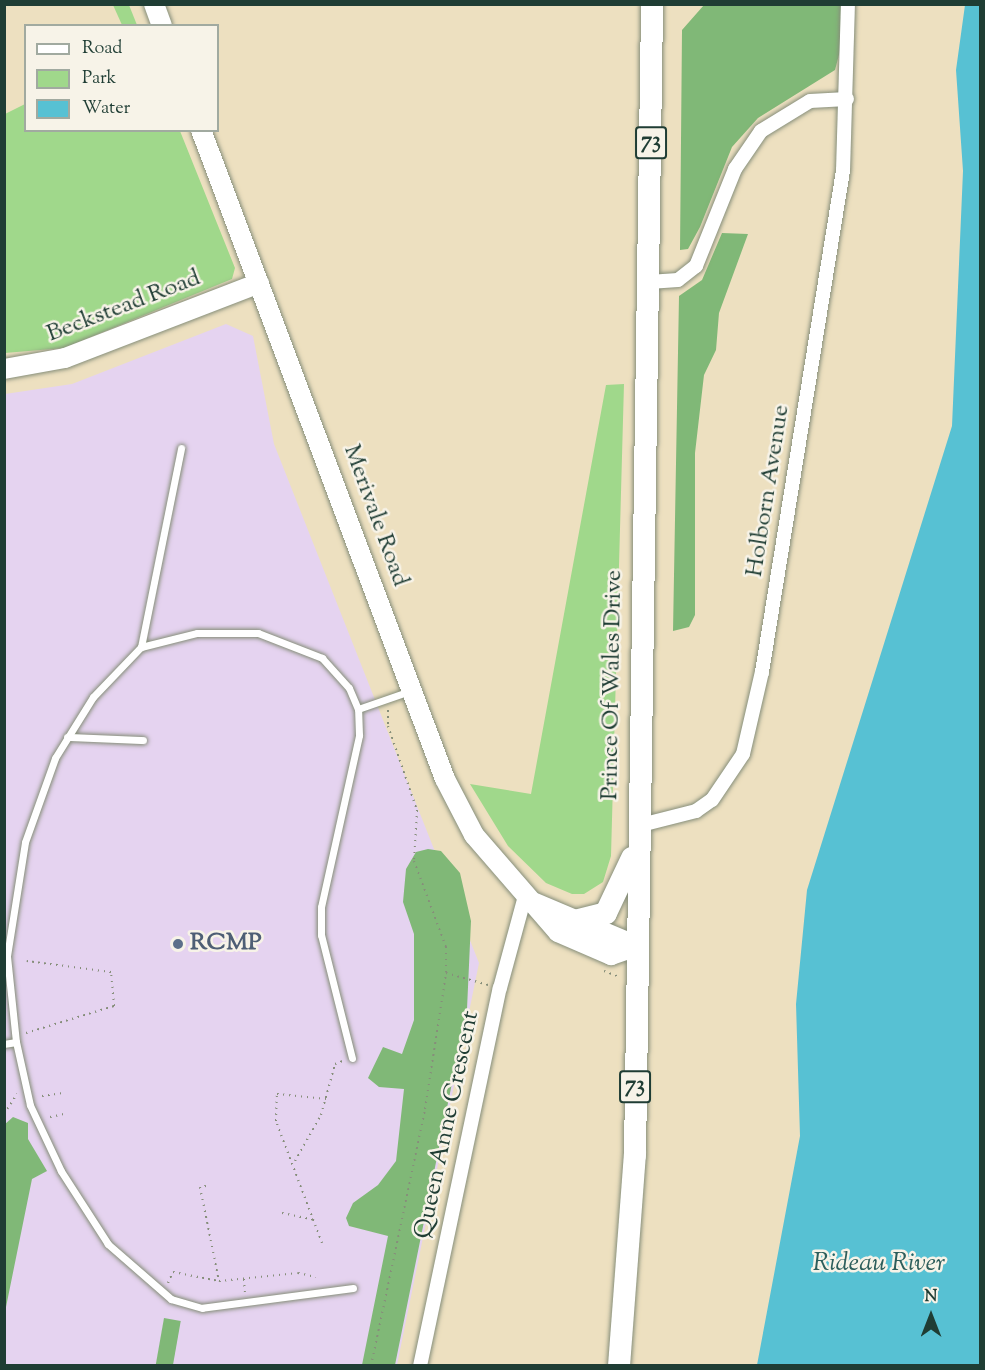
<!DOCTYPE html>
<style>
body{margin:0}
#map{position:relative;width:985px;height:1370px;overflow:hidden;background:#ede0c0;font-family:"Sorts Mill Goudy",serif}
div>[style]{position:absolute}
[style*='--x']{left:calc(var(--x)*1px);top:calc(var(--y)*1px);width:calc(var(--w)*1px);rotate:calc(var(--a)*1deg)}
.built>*{inset:0;background:#e5d3f0}
.green>*{inset:0;background:#a0d88b}
.forest>*{inset:0;background:#80b877;transform-origin:0 0}
.water>*{inset:0;background:#57c1d3}
.path>*{height:2px;margin-top:-1px;transform-origin:0;background:repeating-linear-gradient(90deg,#868e7a 0 1.5px,transparent 0 6px)}
.roads{filter:drop-shadow(0 0 2px #868e7a) drop-shadow(0 0 2px #868e7a)}
.lane>*{height:7px;margin:-3.5px;padding:0 3.5px;transform-origin:3.5px;border-radius:3.5px;background:#fff}
.street>*{height:14px;margin:-7px;padding:0 7px;transform-origin:7px;border-radius:7px;background:#fff}
.secondary>*{height:20px;margin:-10px;padding:0 10px;transform-origin:10px;border-radius:10px;background:#fff}
.primary>*{height:22px;margin:-11px;padding:0 11px;transform-origin:11px;border-radius:11px;background:#fff}
.dots>*{width:16px;height:16px;translate:-50% -50%;box-sizing:border-box;border:3px solid #f7f3e8;border-radius:50%}
span{translate:-50% -50%;white-space:nowrap;text-align:center;line-height:1.15;-webkit-text-stroke:5px #f7f3e8;paint-order:stroke}
.shield-label span{padding:2px 4px;background:#f7f3e8;border:2px solid;border-radius:4px;-webkit-text-stroke-width:0}
.shield-label{font-size:22px;color:#1f3d34;font-weight:700}
.street-label{font-size:24px;color:#1f3d34}
.service-label{font-size:24px;color:#4e5e75;font-weight:700}
.left{translate:0 -50%;text-align:left}
.water-label{font-size:26px;color:#2d5e5c;font-style:italic}
.frame{position:absolute;inset:0;border:6px solid #1f3d34;pointer-events:none}
.legend{position:absolute;left:24px;top:24px;width:195px;height:108px;box-sizing:border-box;background:#f7f3e8;border:2px solid #a1aaa0;margin:0;padding:8px 10px;list-style:none;font-size:18px;color:#1f3d34}
.legend li{display:flex;align-items:center;gap:12px;height:30px}
.legend b{width:30px;border:2px solid #a1aaa0}
.north{position:absolute;left:901px;top:1286px;width:60px;height:60px;-webkit-text-stroke:4px #f7f3e8;paint-order:stroke;rotate:0deg;font-size:16px;font-weight:700;line-height:24px;text-align:center;color:#1f3d34}
.north::after{content:'';display:block;margin:auto;width:21px;height:27px;background:#1f3d34;clip-path:polygon(50% 0,100% 100%,50% 72%,0 100%)}
</style>
<div id="map">
<div class="built">
<div style="clip-path:polygon(226px 324px,253px 336px,274px 444px,479px 963px,397px 1365px,5px 1366px,5px 394px,72px 384px)"></div>
</div>
<div class="green">
<div style="clip-path:polygon(113px 5px,129px 5px,137px 25px,122px 25px)"></div>
<div style="clip-path:polygon(25px 104px,26px 130px,180px 131px,235px 268px,232px 279px,64px 348px,5px 353px,5px 114px)"></div>
<div style="clip-path:polygon(624px 384px,611px 856px,603px 882px,584px 894px,572px 894px,546px 883px,508px 846px,470px 784px,531px 794px,606px 385px)"></div>
</div>
<div class="forest">
<div style="clip-path:polygon(704px 5px,852px 5px,835px 70px,758px 118px,732px 147px,700px 227px,688px 249px,680px 250px,682px 30px)"></div>
<div style="clip-path:polygon(722px 233px,748px 234px,719px 313px,716px 350px,704px 375px,695px 453px,695px 615px,689px 627px,673px 631px,679px 296px,702px 280px)"></div>
<div style="clip-path:polygon(428px 849px,441px 851px,460px 873px,471px 921px,467px 1009px,395px 1365px,362px 1365px,388px 1236px,349px 1226px,346px 1218px,353px 1203px,378px 1185px,396px 1161px,404px 1089px,379px 1087px,368px 1078px,383px 1047px,402px 1054px,414px 1020px,414px 934px,403px 902px,406px 869px,416px 852px)"></div>
<div style="clip-path:polygon(13px 1117px,28px 1123px,28px 1139px,47px 1171px,32px 1179px,5px 1312px,4px 1125px)"></div>
<div style="left:164px;top:1318px;width:17px;height:48px;rotate:10deg"></div>
</div>
<div class="water">
<div style="clip-path:polygon(965px 5px,980px 5px,980px 1365px,757px 1365px,800px 1136px,796px 1004px,807px 890px,952px 426px,963px 171px,956px 70px)"></div>
</div>
<div class="path">
<div style="--x:388;--y:710;--w:16;--a:90"></div>
<div style="--x:388;--y:726;--w:89;--a:71"></div>
<div style="--x:417;--y:810;--w:51;--a:93.4"></div>
<div style="--x:414;--y:861;--w:92;--a:69.6"></div>
<div style="--x:446;--y:947;--w:26;--a:90"></div>
<div style="--x:604;--y:971;--w:17;--a:21"></div>
<div style="--x:26;--y:1033;--w:92;--a:-17.1"></div>
<div style="--x:114;--y:1006;--w:34;--a:-95"></div>
<div style="--x:111;--y:972;--w:85;--a:-172.5"></div>
<div style="--x:42;--y:1096;--w:21;--a:-8"></div>
<div style="--x:4;--y:1114;--w:24;--a:-57"></div>
<div style="--x:50;--y:1117;--w:14;--a:-12"></div>
<div style="--x:295;--y:1161;--w:53;--a:-60.5"></div>
<div style="--x:321;--y:1115;--w:53;--a:-74.6"></div>
<div style="--x:335;--y:1064;--w:9;--a:-21"></div>
<div style="--x:206;--y:1186;--w:6;--a:171"></div>
<div style="--x:200;--y:1187;--w:96;--a:78.6"></div>
<div style="--x:282;--y:1213;--w:34;--a:12"></div>
<div style="--x:322;--y:1243;--w:130;--a:-110.7"></div>
<div style="--x:276;--y:1121;--w:27;--a:-88"></div>
<div style="--x:277;--y:1094;--w:50;--a:5.7"></div>
<div style="--x:244;--y:1279;--w:15;--a:86"></div>
<div style="--x:168;--y:1283;--w:12;--a:-66"></div>
<div style="--x:173;--y:1272;--w:47;--a:11.1"></div>
<div style="--x:219;--y:1281;--w:79;--a:-5.8"></div>
<div style="--x:298;--y:1273;--w:18;--a:13"></div>
<div style="--x:371;--y:1366;--w:263;--a:-78.1"></div>
<div style="--x:425;--y:1109;--w:138;--a:-81.2"></div>
<div style="--x:446;--y:973;--w:44;--a:15.9"></div>
</div>
<div class="roads">
<div class="lane">
<div style="--x:141;--y:647;--w:203;--a:-78.6"></div>
<div style="--x:67;--y:737;--w:76;--a:2.3"></div>
<div style="--x:4;--y:1044;--w:12;--a:-9"></div>
<div style="--x:352;--y:1058;--w:127;--a:-104.1"></div>
<div style="--x:321;--y:935;--w:28;--a:-90"></div>
<div style="--x:321;--y:907;--w:176;--a:-77.5"></div>
<div style="--x:359;--y:735;--w:26;--a:-92"></div>
<div style="--x:353;--y:1288;--w:152;--a:172.5"></div>
<div style="--x:202;--y:1308;--w:32;--a:-164"></div>
<div style="--x:171;--y:1299;--w:84;--a:-138.9"></div>
<div style="--x:108;--y:1244;--w:87;--a:-122.8"></div>
<div style="--x:61;--y:1171;--w:73;--a:-115.2"></div>
<div style="--x:30;--y:1105;--w:65;--a:-102.5"></div>
<div style="--x:16;--y:1042;--w:86;--a:-96"></div>
<div style="--x:7;--y:956;--w:115;--a:-81"></div>
<div style="--x:25;--y:842;--w:89;--a:-70.3"></div>
<div style="--x:55;--y:758;--w:72;--a:-58.1"></div>
<div style="--x:93;--y:697;--w:69;--a:-46.2"></div>
<div style="--x:141;--y:647;--w:58;--a:-14"></div>
<div style="--x:197;--y:633;--w:61;--a:0"></div>
<div style="--x:258;--y:633;--w:69;--a:21.3"></div>
<div style="--x:322;--y:658;--w:40;--a:48"></div>
<div style="--x:349;--y:688;--w:23;--a:67"></div>
<div style="--x:358;--y:709;--w:55;--a:-19.1"></div>
</div>
<div class="street">
<div style="--x:649;--y:282;--w:29;--a:-4"></div>
<div style="--x:678;--y:280;--w:23;--a:-38"></div>
<div style="--x:696;--y:266;--w:105;--a:-68.1"></div>
<div style="--x:735;--y:169;--w:46;--a:-55.6"></div>
<div style="--x:761;--y:131;--w:57;--a:-31.5"></div>
<div style="--x:810;--y:101;--w:37;--a:-3"></div>
<div style="--x:637;--y:826;--w:61;--a:-14.3"></div>
<div style="--x:696;--y:811;--w:19;--a:-35"></div>
<div style="--x:712;--y:800;--w:55;--a:-56"></div>
<div style="--x:743;--y:754;--w:84;--a:-77"></div>
<div style="--x:762;--y:672;--w:508;--a:-80.82"></div>
<div style="--x:843;--y:171;--w:167;--a:-88.3"></div>
<div style="--x:420;--y:1366;--w:386;--a:-78.1"></div>
<div style="--x:500;--y:988;--w:95;--a:-74.8"></div>
</div>
<div class="secondary">
<div style="--x:154;--y:4;--w:23;--a:70"></div>
<div style="--x:201;--y:130;--w:693;--a:69.4"></div>
<div style="--x:445;--y:779;--w:63;--a:62.6"></div>
<div style="--x:474;--y:835;--w:128;--a:49.1"></div>
<div style="--x:558;--y:932;--w:58;--a:23.5"></div>
<div style="--x:611;--y:955;--w:28;--a:-19"></div>
<div style="--x:4;--y:369;--w:62;--a:-10.2"></div>
<div style="--x:65;--y:358;--w:208;--a:-21.1"></div>
<div style="--x:535;--y:903;--w:111;--a:22.9"></div>
</div>
<div class="primary">
<div style="--x:571;--y:922;--w:36;--a:-14"></div>
<div style="--x:606;--y:913;--w:61;--a:-64.7"></div>
<div style="--x:619;--y:1366;--w:212;--a:-85.7"></div>
<div style="--x:635;--y:1155;--w:1151;--a:-89.15"></div>
</div>
</div>
<div class="dots">
<div style="left:178px;top:944px;background:#5c6f8a"></div>
</div>
<div class="shield-label">
<span style="left:651px;top:143px">73</span>
<span style="left:635px;top:1087px">73</span>
</div>
<div class="street-label">
<span style="left:124px;top:307px;rotate:-21deg">Beckstead Road</span>
<span style="left:769px;top:491px;rotate:-81deg">Holborn Avenue</span>
<span style="left:375px;top:516px;rotate:70deg">Merivale Road</span>
<span style="left:613px;top:685px;rotate:-89deg">Prince Of Wales Drive</span>
<span style="left:448px;top:1125px;rotate:-78deg">Queen Anne Crescent</span>
</div>
<div class="service-label">
<span class="left" style="left:190px;top:944px">RCMP</span>
</div>
<div class="water-label">
<span style="left:879px;top:1264px">Rideau River</span>
</div>
<div class="frame"></div>
<ul class="legend">
<li><b style="height:8px;background:#fff"></b>Road</li>
<li><b style="height:16px;background:#a0d88b"></b>Park</li>
<li><b style="height:16px;background:#57c1d3"></b>Water</li>
</ul>
<div class="north">N</div>
</div>
